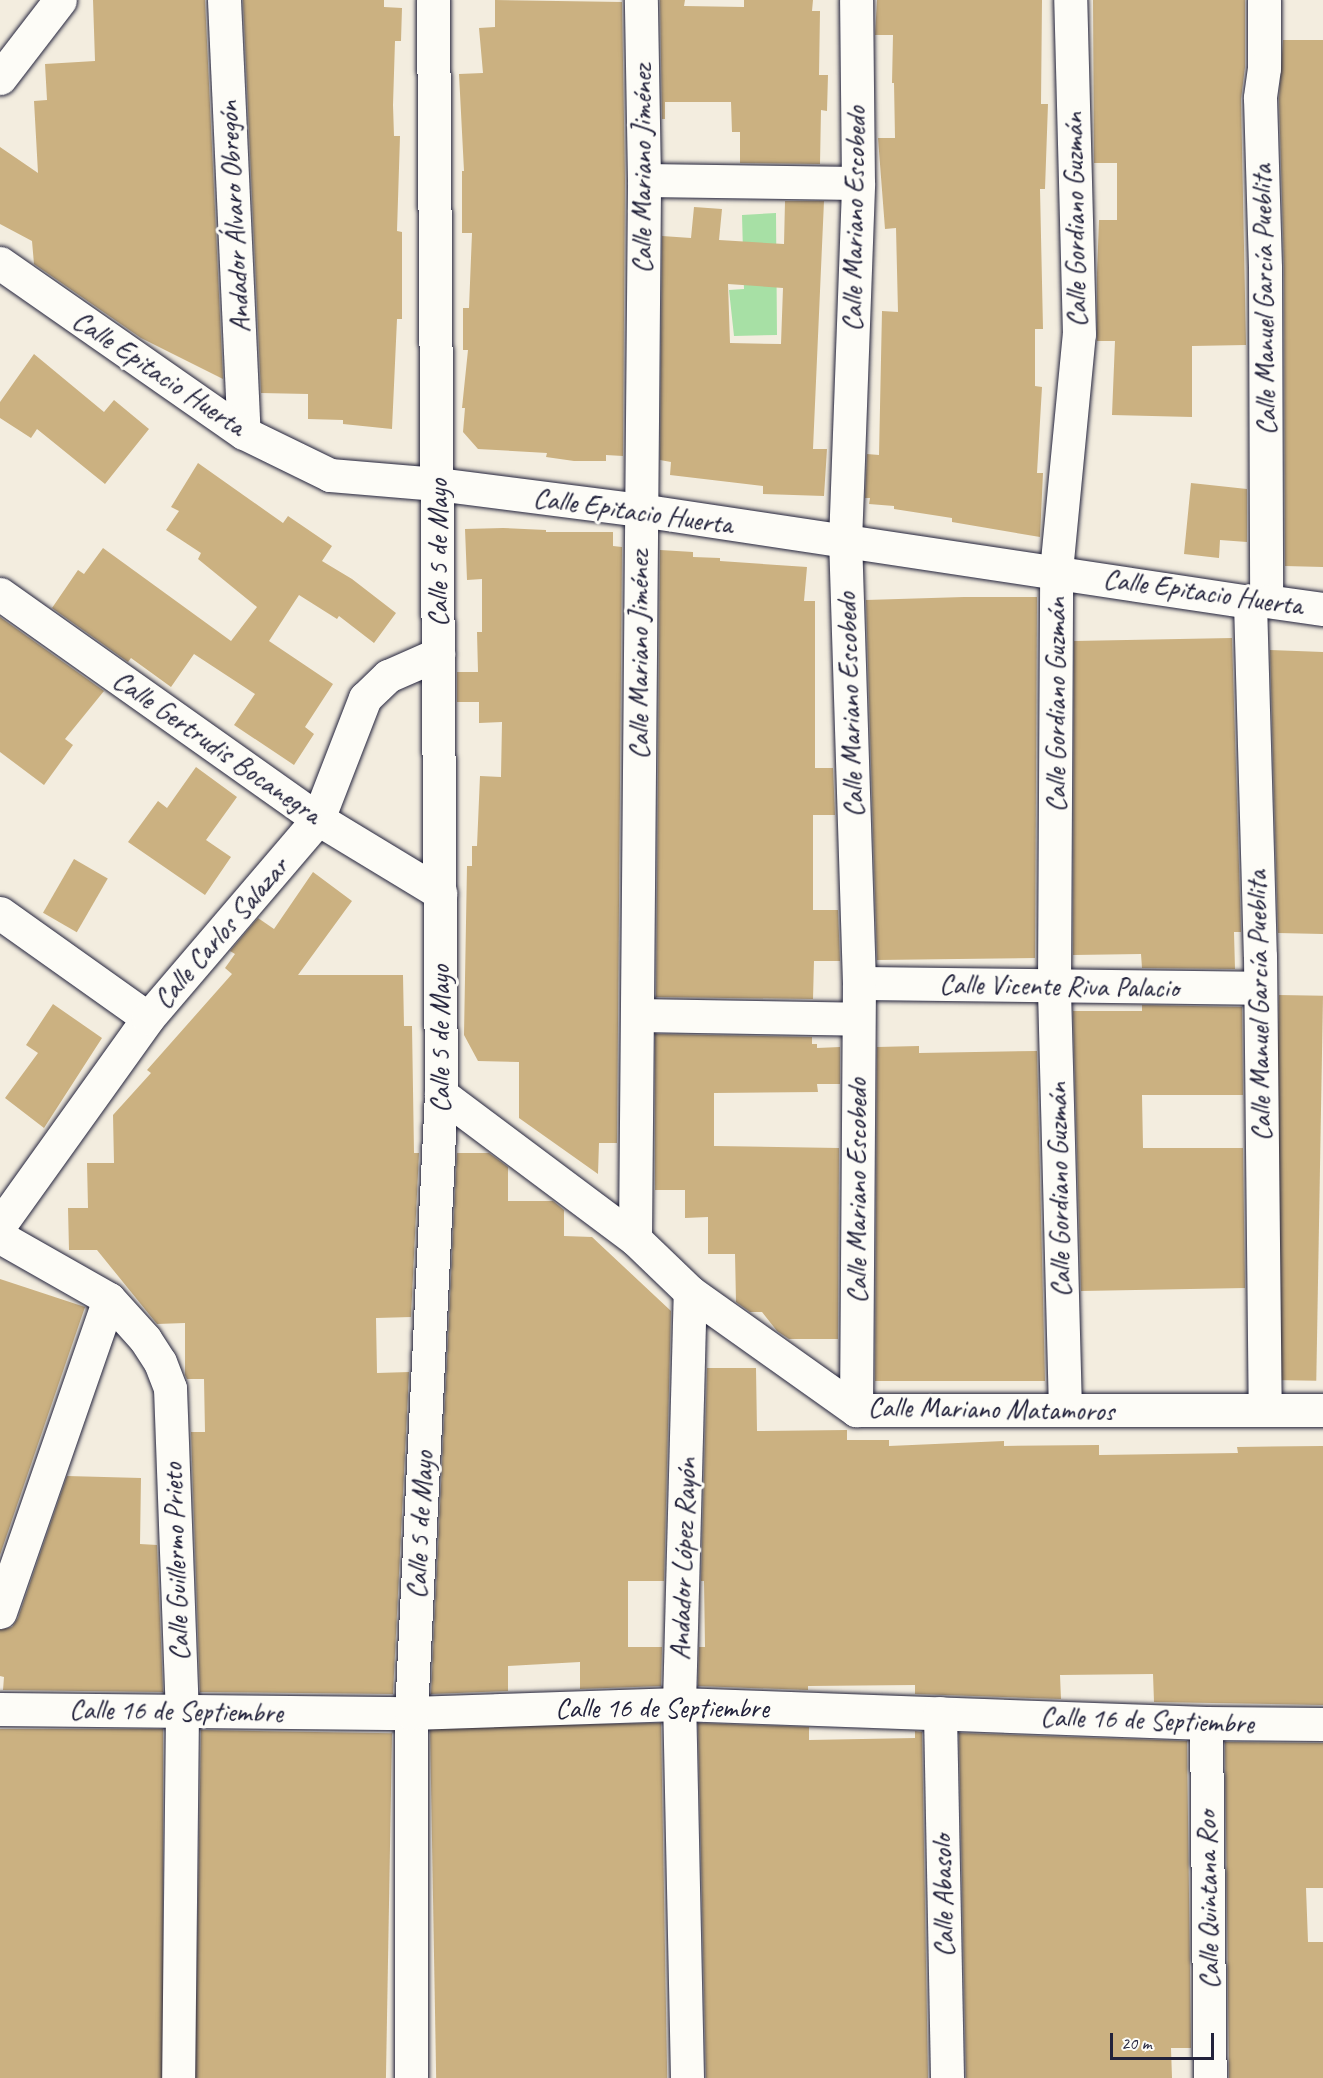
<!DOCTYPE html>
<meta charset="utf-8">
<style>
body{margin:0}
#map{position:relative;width:1323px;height:2078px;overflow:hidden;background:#f3eddf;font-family:Caveat,sans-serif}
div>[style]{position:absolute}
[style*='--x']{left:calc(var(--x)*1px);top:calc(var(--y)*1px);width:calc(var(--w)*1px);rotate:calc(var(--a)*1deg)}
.green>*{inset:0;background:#a7e0a5}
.building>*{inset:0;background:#cbb181;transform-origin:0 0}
.roads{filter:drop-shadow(0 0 2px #22223b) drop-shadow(0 0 2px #22223b)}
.minor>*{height:33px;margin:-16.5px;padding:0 16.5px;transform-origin:16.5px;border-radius:16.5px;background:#fdfcf7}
span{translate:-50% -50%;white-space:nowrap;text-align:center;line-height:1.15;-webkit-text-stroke:6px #fdfcf7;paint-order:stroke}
.street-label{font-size:28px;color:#22223b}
.scale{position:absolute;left:1110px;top:2033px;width:104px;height:27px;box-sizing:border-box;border:3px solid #22223b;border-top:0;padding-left:8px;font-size:18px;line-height:21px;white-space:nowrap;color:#22223b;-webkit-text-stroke:4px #fdfcf7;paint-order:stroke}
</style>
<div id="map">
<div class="green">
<div style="clip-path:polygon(776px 213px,777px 335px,734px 336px,729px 290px,744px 289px,742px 215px)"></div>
</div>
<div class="building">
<div style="clip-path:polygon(93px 0,205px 0,223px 379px,141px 338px,34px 264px,32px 241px,0 224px,0 147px,38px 173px,34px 101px,47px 100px,45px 64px,95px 61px)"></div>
<div style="clip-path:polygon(243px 0,384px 0,384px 7px,402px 8px,401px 41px,395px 41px,393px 105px,394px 136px,400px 136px,397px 231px,402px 232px,402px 319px,397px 319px,392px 429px,343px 424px,343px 420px,308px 419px,308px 394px,261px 393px)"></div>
<div style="clip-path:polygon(495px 0,622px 2px,625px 180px,623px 456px,606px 455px,606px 461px,574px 461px,546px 457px,547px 453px,478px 449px,463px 432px,465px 408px,462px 408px,468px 350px,463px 350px,463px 308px,469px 308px,472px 233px,462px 233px,462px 171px,464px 171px,459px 74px,483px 73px,479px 28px,495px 27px)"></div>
<div style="clip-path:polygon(660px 0,685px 0,684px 6px,744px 7px,744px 0,813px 0,812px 11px,820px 11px,819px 75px,828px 75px,827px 111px,821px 110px,820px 164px,740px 163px,740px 132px,732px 132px,731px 102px,665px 102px,665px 119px,662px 119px)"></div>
<div style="clip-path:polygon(877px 0,1042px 0,1041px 104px,1048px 104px,1045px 189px,1040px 189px,1043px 329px,1035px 329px,1035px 386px,1042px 387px,1037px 473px,1043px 473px,1040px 537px,952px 522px,952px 518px,894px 509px,894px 506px,869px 504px,870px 498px,865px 498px,867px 454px,879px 455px,882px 311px,898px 312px,896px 228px,885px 229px,878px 138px,895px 138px,894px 83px,892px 83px,893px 35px,875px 35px)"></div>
<div style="clip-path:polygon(1093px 0,1245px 0,1245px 67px,1241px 99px,1246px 345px,1192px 346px,1192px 417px,1112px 415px,1115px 341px,1097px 341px,1097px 273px,1099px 220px,1117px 220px,1117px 163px,1094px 163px)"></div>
<div style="clip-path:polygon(1283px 40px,1323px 40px,1323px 567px,1285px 566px,1284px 267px,1279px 99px)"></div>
<div style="clip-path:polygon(evenodd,785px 201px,824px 201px,813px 449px,827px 449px,824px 496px,763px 494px,763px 486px,670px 475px,671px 462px,660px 460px,662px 236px,691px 238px,694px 207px,722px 209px,719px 240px,784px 244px,785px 201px,728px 284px,783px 288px,781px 344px,730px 343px,728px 284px)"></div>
<div style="clip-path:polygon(34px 354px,104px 412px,114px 400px,149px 429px,105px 484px,37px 429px,31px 438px,0 418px,0 402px)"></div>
<div style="clip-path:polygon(198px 463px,283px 523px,288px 516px,332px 546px,322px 561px,352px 579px,396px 613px,374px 643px,339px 616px,337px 619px,299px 595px,269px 641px,333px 684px,305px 727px,314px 734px,294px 765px,234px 725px,255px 694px,194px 654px,171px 687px,131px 658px,128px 662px,52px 608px,78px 570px,84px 574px,103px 548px,231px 641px,257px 607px,198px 559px,201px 553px,166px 530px,179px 511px,171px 507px)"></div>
<div style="clip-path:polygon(1191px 483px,1247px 489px,1247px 542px,1220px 540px,1219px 558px,1184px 554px)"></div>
<div style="clip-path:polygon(503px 528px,546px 530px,546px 532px,613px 532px,613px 546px,622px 547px,617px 1143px,599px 1143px,598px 1174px,519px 1118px,519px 1062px,478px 1061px,464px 1035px,467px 866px,472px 866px,472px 846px,477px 846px,480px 776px,501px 777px,502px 722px,479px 723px,479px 702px,457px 702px,457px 672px,478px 672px,477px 632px,482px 632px,482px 579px,467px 580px,465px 529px)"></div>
<div style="clip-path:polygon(660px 550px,693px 552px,693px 557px,720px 558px,720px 561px,807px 567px,804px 601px,815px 601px,815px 768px,833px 768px,835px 815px,813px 815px,813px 910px,838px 910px,840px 961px,814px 961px,813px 999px,656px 997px)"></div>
<div style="clip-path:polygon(964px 597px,1037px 597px,1035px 958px,877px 960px,866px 600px)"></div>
<div style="clip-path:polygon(0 617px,104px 691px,65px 739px,73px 745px,44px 785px,0 752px)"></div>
<div style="clip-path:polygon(1232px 638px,1241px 932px,1234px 932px,1235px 969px,1142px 968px,1141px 954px,1073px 955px,1074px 641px)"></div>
<div style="clip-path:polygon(1270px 650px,1323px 652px,1323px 934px,1278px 933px)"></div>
<div style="clip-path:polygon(196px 767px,237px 797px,206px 840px,231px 857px,205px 895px,128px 842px,158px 801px,167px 808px)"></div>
<div style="left:74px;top:859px;width:39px;height:62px;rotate:30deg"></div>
<div style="clip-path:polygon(313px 872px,352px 901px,298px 975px,403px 975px,404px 1026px,412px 1026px,414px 1153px,419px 1153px,411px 1317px,376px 1318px,377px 1373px,409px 1372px,393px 1694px,200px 1692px,191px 1432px,205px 1432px,204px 1379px,187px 1379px,185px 1375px,185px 1323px,157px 1324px,97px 1250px,69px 1250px,68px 1208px,88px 1208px,87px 1163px,114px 1163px,113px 1115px,151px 1073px,147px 1070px,232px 974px,225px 968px,235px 954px,230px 951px,258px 918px,274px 929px)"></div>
<div style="left:1279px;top:995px;width:44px;height:385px;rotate:1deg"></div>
<div style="clip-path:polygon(53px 1004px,102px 1038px,44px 1128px,5px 1098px,38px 1053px,26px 1045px)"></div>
<div style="clip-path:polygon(1142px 1005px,1242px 1007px,1243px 1095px,1142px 1095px,1143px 1148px,1243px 1148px,1245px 1288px,1081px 1291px,1073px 1011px,1142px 1011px)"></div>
<div style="clip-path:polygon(655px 1034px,812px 1037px,812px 1044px,817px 1044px,817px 1048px,840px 1047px,840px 1084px,817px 1084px,818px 1092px,714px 1093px,714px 1146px,839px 1148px,838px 1339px,789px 1339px,777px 1331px,762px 1312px,750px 1312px,736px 1302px,735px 1254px,708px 1254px,708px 1217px,685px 1218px,685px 1190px,655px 1190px)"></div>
<div style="clip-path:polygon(919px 1046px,919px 1053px,1037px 1051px,1045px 1381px,875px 1381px,877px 1047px)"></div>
<div style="clip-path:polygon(457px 1153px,489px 1153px,508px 1167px,508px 1201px,553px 1201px,564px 1210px,564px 1236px,592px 1237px,671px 1311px,664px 1581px,628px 1581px,628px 1647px,662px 1647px,661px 1686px,580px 1689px,580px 1662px,508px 1666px,508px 1691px,431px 1694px)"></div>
<div style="clip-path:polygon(0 1279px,85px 1307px,0 1555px)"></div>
<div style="clip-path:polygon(707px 1368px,756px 1368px,757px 1431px,847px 1430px,847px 1440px,889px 1440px,889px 1446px,1004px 1441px,1004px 1446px,1099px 1445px,1099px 1455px,1238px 1453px,1237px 1447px,1323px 1446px,1323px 1705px,1154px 1702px,1153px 1674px,1060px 1675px,1061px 1699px,915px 1694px,915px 1685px,808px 1686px,808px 1690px,698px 1686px,699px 1647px,705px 1647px,704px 1581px,701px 1581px)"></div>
<div style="clip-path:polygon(67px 1476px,141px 1478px,140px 1544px,157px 1545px,163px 1692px,3px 1690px,4px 1677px,0 1676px,0 1630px,12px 1627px,18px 1618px)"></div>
<div style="left:661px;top:1723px;width:355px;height:231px;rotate:89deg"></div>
<div style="clip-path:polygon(698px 1723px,809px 1727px,809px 1740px,915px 1738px,915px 1731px,922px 1732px,928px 2078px,706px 2078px)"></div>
<div style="left:0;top:1729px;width:163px;height:349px"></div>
<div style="left:201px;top:1730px;width:191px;height:348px;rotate:1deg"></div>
<div style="clip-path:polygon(959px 1733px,1187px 1741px,1191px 2048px,1171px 2048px,1172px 2078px,966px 2078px)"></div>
<div style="clip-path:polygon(1225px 1742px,1323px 1743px,1323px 1888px,1306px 1888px,1308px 1942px,1323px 1942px,1323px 2078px,1229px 2078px)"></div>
</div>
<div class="roads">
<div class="minor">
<div style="--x:224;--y:0;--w:433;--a:87.4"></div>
<div style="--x:1264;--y:0;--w:68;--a:90"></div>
<div style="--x:1264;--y:68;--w:30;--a:98"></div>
<div style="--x:1260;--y:98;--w:170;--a:88.3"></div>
<div style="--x:1265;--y:268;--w:333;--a:89.8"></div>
<div style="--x:0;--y:78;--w:98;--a:-52.4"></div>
<div style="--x:644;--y:180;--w:214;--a:0.8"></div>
<div style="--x:0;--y:263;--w:297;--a:34.9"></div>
<div style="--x:244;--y:433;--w:96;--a:26"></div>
<div style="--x:330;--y:475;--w:107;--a:4.8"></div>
<div style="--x:437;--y:484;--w:205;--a:7.3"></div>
<div style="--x:640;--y:510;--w:617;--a:8.58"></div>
<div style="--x:1250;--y:602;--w:16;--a:-4"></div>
<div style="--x:1266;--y:601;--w:58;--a:8"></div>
<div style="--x:0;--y:594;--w:390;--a:35.3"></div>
<div style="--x:318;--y:819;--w:143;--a:31.2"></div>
<div style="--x:1250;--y:602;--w:354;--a:88.4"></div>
<div style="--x:1260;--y:956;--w:454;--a:89.4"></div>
<div style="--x:0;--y:913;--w:181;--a:35.4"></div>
<div style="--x:859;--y:983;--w:401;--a:0.7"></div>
<div style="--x:639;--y:1015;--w:219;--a:1"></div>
<div style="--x:441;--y:1094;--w:242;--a:36.8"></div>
<div style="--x:635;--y:1239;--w:76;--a:43.9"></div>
<div style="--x:690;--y:1292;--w:204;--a:35.4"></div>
<div style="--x:856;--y:1410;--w:467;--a:0"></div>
<div style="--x:0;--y:1225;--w:254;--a:-54.4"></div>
<div style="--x:148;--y:1018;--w:262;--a:-49.5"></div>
<div style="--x:318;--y:819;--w:130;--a:-68.8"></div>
<div style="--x:365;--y:698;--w:32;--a:-44"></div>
<div style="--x:388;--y:676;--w:55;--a:-23.7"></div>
<div style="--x:0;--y:1237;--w:125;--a:29.6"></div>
<div style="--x:109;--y:1299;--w:54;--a:48"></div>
<div style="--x:145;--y:1339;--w:27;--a:57"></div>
<div style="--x:160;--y:1362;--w:28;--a:69"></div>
<div style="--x:170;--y:1388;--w:323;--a:87.9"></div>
<div style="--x:182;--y:1711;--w:367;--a:90.6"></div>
<div style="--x:635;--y:1239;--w:1059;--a:-89.51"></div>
<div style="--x:644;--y:180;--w:180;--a:-91"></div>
<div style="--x:856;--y:1410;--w:427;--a:-89.6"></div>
<div style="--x:859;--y:983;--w:441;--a:-91.8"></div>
<div style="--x:845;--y:542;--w:359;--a:-87.9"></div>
<div style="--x:858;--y:183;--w:183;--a:-90.6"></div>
<div style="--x:1065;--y:1410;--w:423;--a:-91.5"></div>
<div style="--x:1054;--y:987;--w:416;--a:-89.7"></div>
<div style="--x:1056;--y:571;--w:238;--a:-84.5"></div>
<div style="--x:1079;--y:334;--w:334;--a:-91.5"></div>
<div style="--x:0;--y:1612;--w:331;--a:-70.8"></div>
<div style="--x:0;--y:1709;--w:411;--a:0.6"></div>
<div style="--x:411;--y:1713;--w:268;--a:-1.9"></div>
<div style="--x:679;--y:1704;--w:527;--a:2.06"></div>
<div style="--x:1206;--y:1723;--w:117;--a:0.5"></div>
<div style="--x:940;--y:1713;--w:365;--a:88.9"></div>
<div style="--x:1206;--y:1723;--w:355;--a:89.4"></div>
<div style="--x:411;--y:2078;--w:365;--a:-90"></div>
<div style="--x:411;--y:1713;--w:620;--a:-87.23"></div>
<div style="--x:441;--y:1094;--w:1094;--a:-90.42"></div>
<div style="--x:687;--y:2078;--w:374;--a:-91.2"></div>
<div style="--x:679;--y:1704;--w:412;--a:-88.5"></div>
</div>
</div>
<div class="street-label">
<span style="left:642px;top:169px;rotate:-90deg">Calle Mariano Jiménez</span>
<span style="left:234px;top:217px;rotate:-93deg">Andador Álvaro Obregón</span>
<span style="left:854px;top:219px;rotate:-89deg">Calle Mariano Escobedo</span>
<span style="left:1075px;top:220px;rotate:-91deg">Calle Gordiano Guzmán</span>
<span style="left:1264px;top:300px;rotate:-91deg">Calle Manuel García Pueblita</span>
<span style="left:159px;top:373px;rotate:34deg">Calle Epitacio Huerta</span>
<span style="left:633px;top:511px;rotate:8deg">Calle Epitacio Huerta</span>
<span style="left:438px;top:553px;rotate:-90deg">Calle 5 de Mayo</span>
<span style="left:1203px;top:592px;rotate:8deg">Calle Epitacio Huerta</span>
<span style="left:639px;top:655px;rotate:-90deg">Calle Mariano Jiménez</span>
<span style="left:850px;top:705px;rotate:-92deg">Calle Mariano Escobedo</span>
<span style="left:1056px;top:705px;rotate:-90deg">Calle Gordiano Guzmán</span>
<span style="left:217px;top:747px;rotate:35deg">Calle Gertrudis Bocanegra</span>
<span style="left:221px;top:933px;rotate:-49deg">Calle Carlos Salazar</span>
<span style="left:1059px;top:986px;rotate:1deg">Calle Vicente Riva Palacio</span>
<span style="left:1259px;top:1006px;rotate:-91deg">Calle Manuel García Pueblita</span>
<span style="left:440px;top:1039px;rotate:-90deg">Calle 5 de Mayo</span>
<span style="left:1059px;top:1190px;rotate:-91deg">Calle Gordiano Guzmán</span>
<span style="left:857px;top:1191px;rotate:-90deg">Calle Mariano Escobedo</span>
<span style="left:991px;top:1409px;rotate:1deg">Calle Mariano Matamoros</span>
<span style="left:420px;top:1525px;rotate:-87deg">Calle 5 de Mayo</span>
<span style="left:683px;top:1559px;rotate:-88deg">Andador López Rayón</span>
<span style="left:176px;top:1562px;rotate:-92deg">Calle Guillermo Prieto</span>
<span style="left:662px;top:1708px">Calle 16 de Septiembre</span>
<span style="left:176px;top:1711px;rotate:1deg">Calle 16 de Septiembre</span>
<span style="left:1147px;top:1720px;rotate:2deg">Calle 16 de Septiembre</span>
<span style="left:943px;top:1896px;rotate:-91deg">Calle Abasolo</span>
<span style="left:1208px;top:1900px;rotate:-91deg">Calle Quintana Roo</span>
</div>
<div class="scale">20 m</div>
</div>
